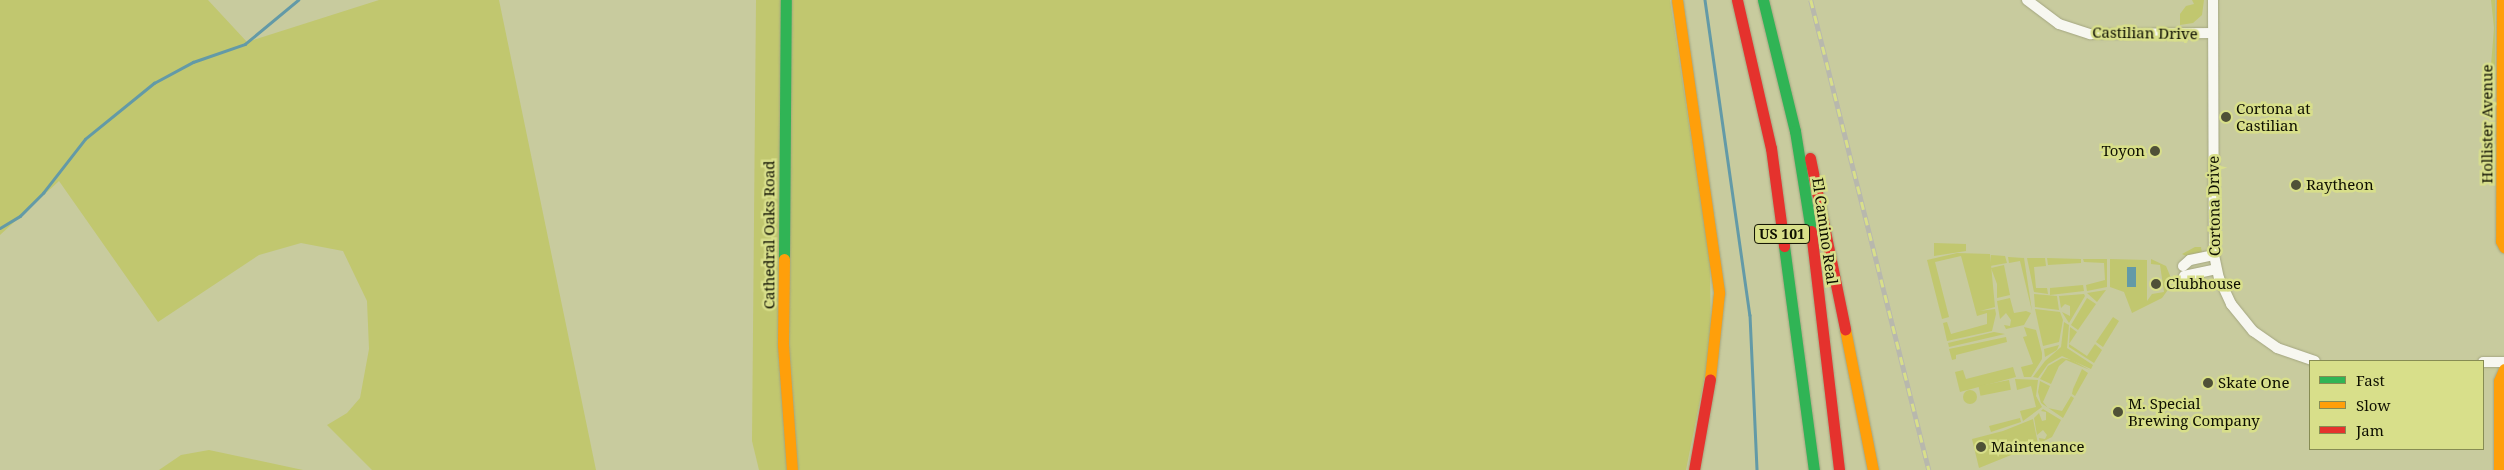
<!DOCTYPE html>
<style>
body{margin:0}
#map{position:relative;width:2504px;height:470px;overflow:hidden;background:#c8cb9e;font-family:"Noto Serif",serif}
div>[style]{position:absolute}
[style*='--x']{left:calc(var(--x)*1px);top:calc(var(--y)*1px);width:calc(var(--w)*1px);rotate:calc(var(--a)*1deg)}
.green>*{inset:0;background:#c1c76f;transform-origin:0 0}
.round{border-radius:50%}
.water>*{inset:0;background:#639aa7;transform-origin:0 0}
.stream>*{height:2.5px;margin:-1.25px;padding:0 1.25px;transform-origin:1.25px;border-radius:1.25px;background:#639aa7}
.roads{filter:drop-shadow(0 0 1px #a4a681) drop-shadow(0 0 1px #a4a681)}
.street>*{height:10px;margin:-5px;padding:0 5px;transform-origin:5px;border-radius:5px;background:#f7f7f0}
.fast>*{height:11px;margin:-5.5px;padding:0 5.5px;transform-origin:5.5px;border-radius:5.5px;background:#30b455}
.slow>*{height:11px;margin:-5.5px;padding:0 5.5px;transform-origin:5.5px;border-radius:5.5px;background:#ff9f0a}
.jam>*{height:11px;margin:-5.5px;padding:0 5.5px;transform-origin:5.5px;border-radius:5.5px;background:#e5322d}
.rail>*{height:4.5px;margin-top:-2.25px;transform-origin:0;background:repeating-linear-gradient(90deg,#d8df8a 0 8px,#b8b8ad 0 16px);box-sizing:border-box;border-block:1px solid #b8b8ad}
.dots>*{width:14px;height:14px;translate:-50% -50%;box-sizing:border-box;border:2px solid #d8df8a;border-radius:50%}
span{translate:-50% -50%;white-space:nowrap;text-align:center;line-height:1.15;-webkit-text-stroke:5px #d8df8a;paint-order:stroke}
.shield-label span{padding:1px 4px;background:#d8df8a;border:1px solid;border-radius:4px;-webkit-text-stroke-width:0}
.shield-label{font-size:14px;color:#0e0f00;font-weight:700}
.street-label{font-size:15px;color:#0e0f00}
.poi-label{font-size:15px;color:#0e0f00}
.left{translate:0 -50%;text-align:left}
.right{translate:-100% -50%;text-align:right}
.legend{position:absolute;left:2309px;top:360px;width:175px;height:90px;box-sizing:border-box;background:#d8df8a;border:1px solid #878c53;margin:0;padding:6px 9px;list-style:none;font-size:15px;color:#0e0f00}
.legend li{display:flex;align-items:center;gap:10px;height:25px}
.legend b{width:25px;border:1px solid #878c53}
</style>
<div id="map">
<div class="green">
<div style="clip-path:polygon(0 0,208px 0,247px 42px,379px 0,499px 0,596px 470px,372px 470px,327px 425px,347px 413px,360px 398px,369px 349px,367px 301px,343px 251px,301px 243px,259px 255px,158px 322px,59px 181px,0 235px)"></div>
<div style="clip-path:polygon(756px 0,1670px 0,1710px 262px,1711px 346px,1686px 470px,759px 470px,752px 441px)"></div>
<div style="clip-path:polygon(2192px 0,2204px 0,2202px 15px,2193px 23px,2180px 25px,2180px 14px,2186px 6px,2194px 4px)"></div>
<div style="clip-path:polygon(2491px 0,2495px 0,2495px 81px,2491px 65px,2494px 28px)"></div>
<div style="clip-path:polygon(1934px 243px,1966px 244px,1966px 251px,1934px 256px)"></div>
<div style="clip-path:polygon(2195px 247px,2201px 247px,2202px 253px,2188px 257px,2182px 254px)"></div>
<div style="clip-path:polygon(1957px 253px,1990px 254px,1995px 307px,1980px 311px,1995px 309px,1996px 314px,1992px 331px,1947px 341px,1943px 323px,1947px 322px,1951px 334px,1987px 324px,1987px 313px,1977px 316px,1961px 256px,1935px 262px,1949px 317px,1942px 319px,1927px 260px)"></div>
<div style="clip-path:polygon(1991px 255px,2005px 256px,2007px 263px,1990px 266px)"></div>
<div style="clip-path:polygon(2008px 257px,2024px 258px,2032px 311px,2020px 261px,2009px 263px)"></div>
<div style="clip-path:polygon(2027px 258px,2045px 258px,2046px 266px,2034px 267px,2036px 288px,2047px 288px,2048px 294px,2034px 292px)"></div>
<div style="clip-path:polygon(2047px 258px,2081px 259px,2081px 263px,2048px 265px)"></div>
<div style="clip-path:polygon(2083px 259px,2107px 259px,2107px 287px,2087px 291px,2086px 285px,2105px 280px,2104px 263px,2084px 262px)"></div>
<div style="clip-path:polygon(2110px 259px,2147px 260px,2147px 301px,2152px 294px,2164px 292px,2160px 265px,2151px 264px,2151px 259px,2166px 266px,2171px 278px,2170px 287px,2162px 298px,2132px 313px,2124px 292px,2110px 287px)"></div>
<div style="clip-path:polygon(2004px 265px,2010px 295px,1997px 298px,1997px 284px,1991px 268px)"></div>
<div style="clip-path:polygon(2083px 285px,2084px 291px,2050px 295px,2050px 288px)"></div>
<div style="clip-path:polygon(2106px 290px,2097px 302px,2087px 293px)"></div>
<div style="clip-path:polygon(2034px 294px,2057px 296px,2059px 310px,2035px 307px)"></div>
<div style="clip-path:polygon(2084px 294px,2085px 296px,2069px 323px,2062px 312px,2070px 316px,2070px 306px,2065px 304px,2061px 308px,2059px 296px)"></div>
<div style="clip-path:polygon(2010px 298px,2014px 313px,2026px 311px,2031px 313px,2024px 325px,2006px 329px,2004px 325px,2010px 326px,2011px 320px,2006px 313px,2000px 319px,1997px 301px)"></div>
<div style="clip-path:polygon(2087px 298px,2096px 304px,2078px 330px,2071px 325px)"></div>
<div style="clip-path:polygon(2035px 309px,2060px 312px,2063px 320px,2059px 342px,2043px 346px)"></div>
<div style="clip-path:polygon(2113px 317px,2119px 321px,2103px 347px,2096px 342px)"></div>
<div style="clip-path:polygon(2064px 322px,2069px 325px,2067px 348px,2093px 365px,2091px 369px,2062px 356px,2048px 364px,2038px 378px,2033px 377px,2045px 361px,2061px 347px)"></div>
<div style="clip-path:polygon(2024px 327px,2036px 330px,2042px 353px,2042px 359px,2031px 377px,2024px 377px,2021px 367px,2033px 364px,2023px 337px,2027px 336px)"></div>
<div style="clip-path:polygon(2070px 327px,2077px 332px,2069px 344px,2087px 356px,2095px 344px,2102px 350px,2094px 363px,2069px 347px)"></div>
<div style="clip-path:polygon(1994px 332px,2005px 334px,1949px 347px,1948px 343px)"></div>
<div style="clip-path:polygon(2006px 337px,2007px 342px,1956px 355px,1956px 359px,1952px 360px,1949px 349px)"></div>
<div style="clip-path:polygon(2059px 345px,2057px 350px,2045px 357px,2044px 349px)"></div>
<div style="clip-path:polygon(2062px 358px,2072px 360px,2090px 370px,2066px 360px,2059px 366px,2051px 384px,2040px 379px,2048px 366px)"></div>
<div style="clip-path:polygon(2013px 367px,2016px 377px,1960px 392px,1955px 372px,1963px 370px,1966px 379px)"></div>
<div style="clip-path:polygon(2082px 369px,2088px 373px,2075px 396px,2072px 394px,2073px 389px)"></div>
<div style="clip-path:polygon(2015px 379px,2038px 380px,2036px 396px,2042px 407px,2023px 421px,2020px 411px,2036px 407px,2031px 386px,2017px 390px)"></div>
<div style="left:2009px;top:380px;width:10px;height:31px;rotate:79deg"></div>
<div style="clip-path:polygon(2040px 381px,2050px 386px,2043px 402px,2048px 408px,2062px 411px,2071px 396px,2074px 398px,2063px 418px,2041px 403px,2038px 392px)"></div>
<div class="round" style="left:1963px;top:390px;width:14px;height:14px"></div>
<div style="clip-path:polygon(2043px 409px,2061px 420px,2052px 437px,2040px 443px,2039px 438px,2045px 439px,2047px 435px,2043px 430px,2037px 435px,2034px 418px,2039px 413px,2042px 421px,2046px 420px,2046px 412px,2041px 411px)"></div>
<div style="clip-path:polygon(2020px 418px,2021px 422px,1991px 432px,1989px 426px)"></div>
<div style="clip-path:polygon(2033px 419px,2038px 444px,1979px 468px,1972px 439px,2003px 431px)"></div>
<div style="clip-path:polygon(209px 450px,303px 470px,159px 470px,181px 455px)"></div>
</div>
<div class="water">
<div style="left:2127px;top:267px;width:9px;height:20px"></div>
</div>
<div class="stream">
<div style="--x:1705;--y:0;--w:318;--a:81.9"></div>
<div style="--x:1750;--y:315;--w:155;--a:87.4"></div>
<div style="--x:0;--y:228;--w:23;--a:-31"></div>
<div style="--x:20;--y:216;--w:33;--a:-45"></div>
<div style="--x:43;--y:193;--w:68;--a:-52.1"></div>
<div style="--x:85;--y:139;--w:89;--a:-39.1"></div>
<div style="--x:154;--y:83;--w:44;--a:-28.3"></div>
<div style="--x:193;--y:62;--w:55;--a:-19.1"></div>
<div style="--x:245;--y:44;--w:69;--a:-39.7"></div>
</div>
<div class="roads">
<div class="street">
<div style="--x:2027;--y:0;--w:40;--a:37"></div>
<div style="--x:2059;--y:24;--w:33;--a:18"></div>
<div style="--x:2090;--y:34;--w:123;--a:-0.5"></div>
<div style="--x:2213;--y:0;--w:255;--a:89.8"></div>
<div style="--x:2214;--y:255;--w:24;--a:78"></div>
<div style="--x:2219;--y:278;--w:29;--a:65"></div>
<div style="--x:2231;--y:304;--w:35;--a:51"></div>
<div style="--x:2253;--y:331;--w:29;--a:35"></div>
<div style="--x:2277;--y:348;--w:40;--a:18.9"></div>
<div style="--x:2183;--y:266;--w:9;--a:-41"></div>
<div style="--x:2190;--y:260;--w:25;--a:-12"></div>
<div style="--x:2184;--y:276;--w:33;--a:-12"></div>
<div style="--x:2483;--y:362;--w:21;--a:0"></div>
</div>
<div class="fast">
<div style="--x:1763;--y:0;--w:135;--a:76.3"></div>
<div style="--x:1795;--y:131;--w:101;--a:80.9"></div>
<div style="--x:1784;--y:246;--w:226;--a:82.4"></div>
<div style="--x:784;--y:259;--w:259;--a:-89.6"></div>
</div>
<div class="slow">
<div style="--x:1677;--y:0;--w:296;--a:81.8"></div>
<div style="--x:1719;--y:293;--w:86;--a:96"></div>
<div style="--x:2502;--y:0;--w:241;--a:90.2"></div>
<div style="--x:2501;--y:241;--w:7;--a:63"></div>
<div style="--x:784;--y:259;--w:86;--a:90.7"></div>
<div style="--x:783;--y:345;--w:125;--a:85.9"></div>
<div style="--x:1845;--y:329;--w:144;--a:78.8"></div>
<div style="--x:2499;--y:470;--w:89;--a:-90"></div>
<div style="--x:2499;--y:381;--w:13;--a:-67"></div>
</div>
<div class="jam">
<div style="--x:1737;--y:0;--w:152;--a:77.1"></div>
<div style="--x:1771;--y:148;--w:99;--a:82.4"></div>
<div style="--x:1810;--y:158;--w:175;--a:78.4"></div>
<div style="--x:1811;--y:231;--w:241;--a:83.3"></div>
<div style="--x:1694;--y:470;--w:92;--a:-80"></div>
</div>
</div>
<div class="rail">
<div style="--x:1811;--y:0;--w:485;--a:75.9"></div>
</div>
<div class="dots">
<div style="left:2226px;top:117px;background:#4f5137"></div>
<div style="left:2155px;top:151px;background:#4f5137"></div>
<div style="left:2296px;top:185px;background:#4f5137"></div>
<div style="left:2156px;top:284px;background:#4f5137"></div>
<div style="left:2208px;top:383px;background:#4f5137"></div>
<div style="left:2118px;top:412px;background:#4f5137"></div>
<div style="left:1981px;top:447px;background:#4f5137"></div>
</div>
<div class="shield-label">
<span style="left:1782px;top:234px">US 101</span>
</div>
<div class="street-label">
<span style="left:2145px;top:33px;rotate:1deg">Castilian Drive</span>
<span style="left:2487px;top:124px;rotate:-90deg">Hollister Avenue</span>
<span style="left:2214px;top:206px;rotate:-91deg">Cortona Drive</span>
<span style="left:1825px;top:231px;rotate:82deg">El Camino Real</span>
<span style="left:769px;top:235px;rotate:-90deg">Cathedral Oaks Road</span>
</div>
<div class="poi-label">
<span class="left" style="left:2236px;top:117px">Cortona at<br>Castilian</span>
<span class="right" style="left:2145px;top:151px">Toyon</span>
<span class="left" style="left:2306px;top:185px">Raytheon</span>
<span class="left" style="left:2166px;top:284px">Clubhouse</span>
<span class="left" style="left:2218px;top:383px">Skate One</span>
<span class="left" style="left:2128px;top:412px">M. Special<br>Brewing Company</span>
<span class="left" style="left:1991px;top:447px">Maintenance</span>
</div>
<ul class="legend">
<li><b style="height:6px;background:#30b455"></b>Fast</li>
<li><b style="height:6px;background:#ff9f0a"></b>Slow</li>
<li><b style="height:6px;background:#e5322d"></b>Jam</li>
</ul>
</div>
